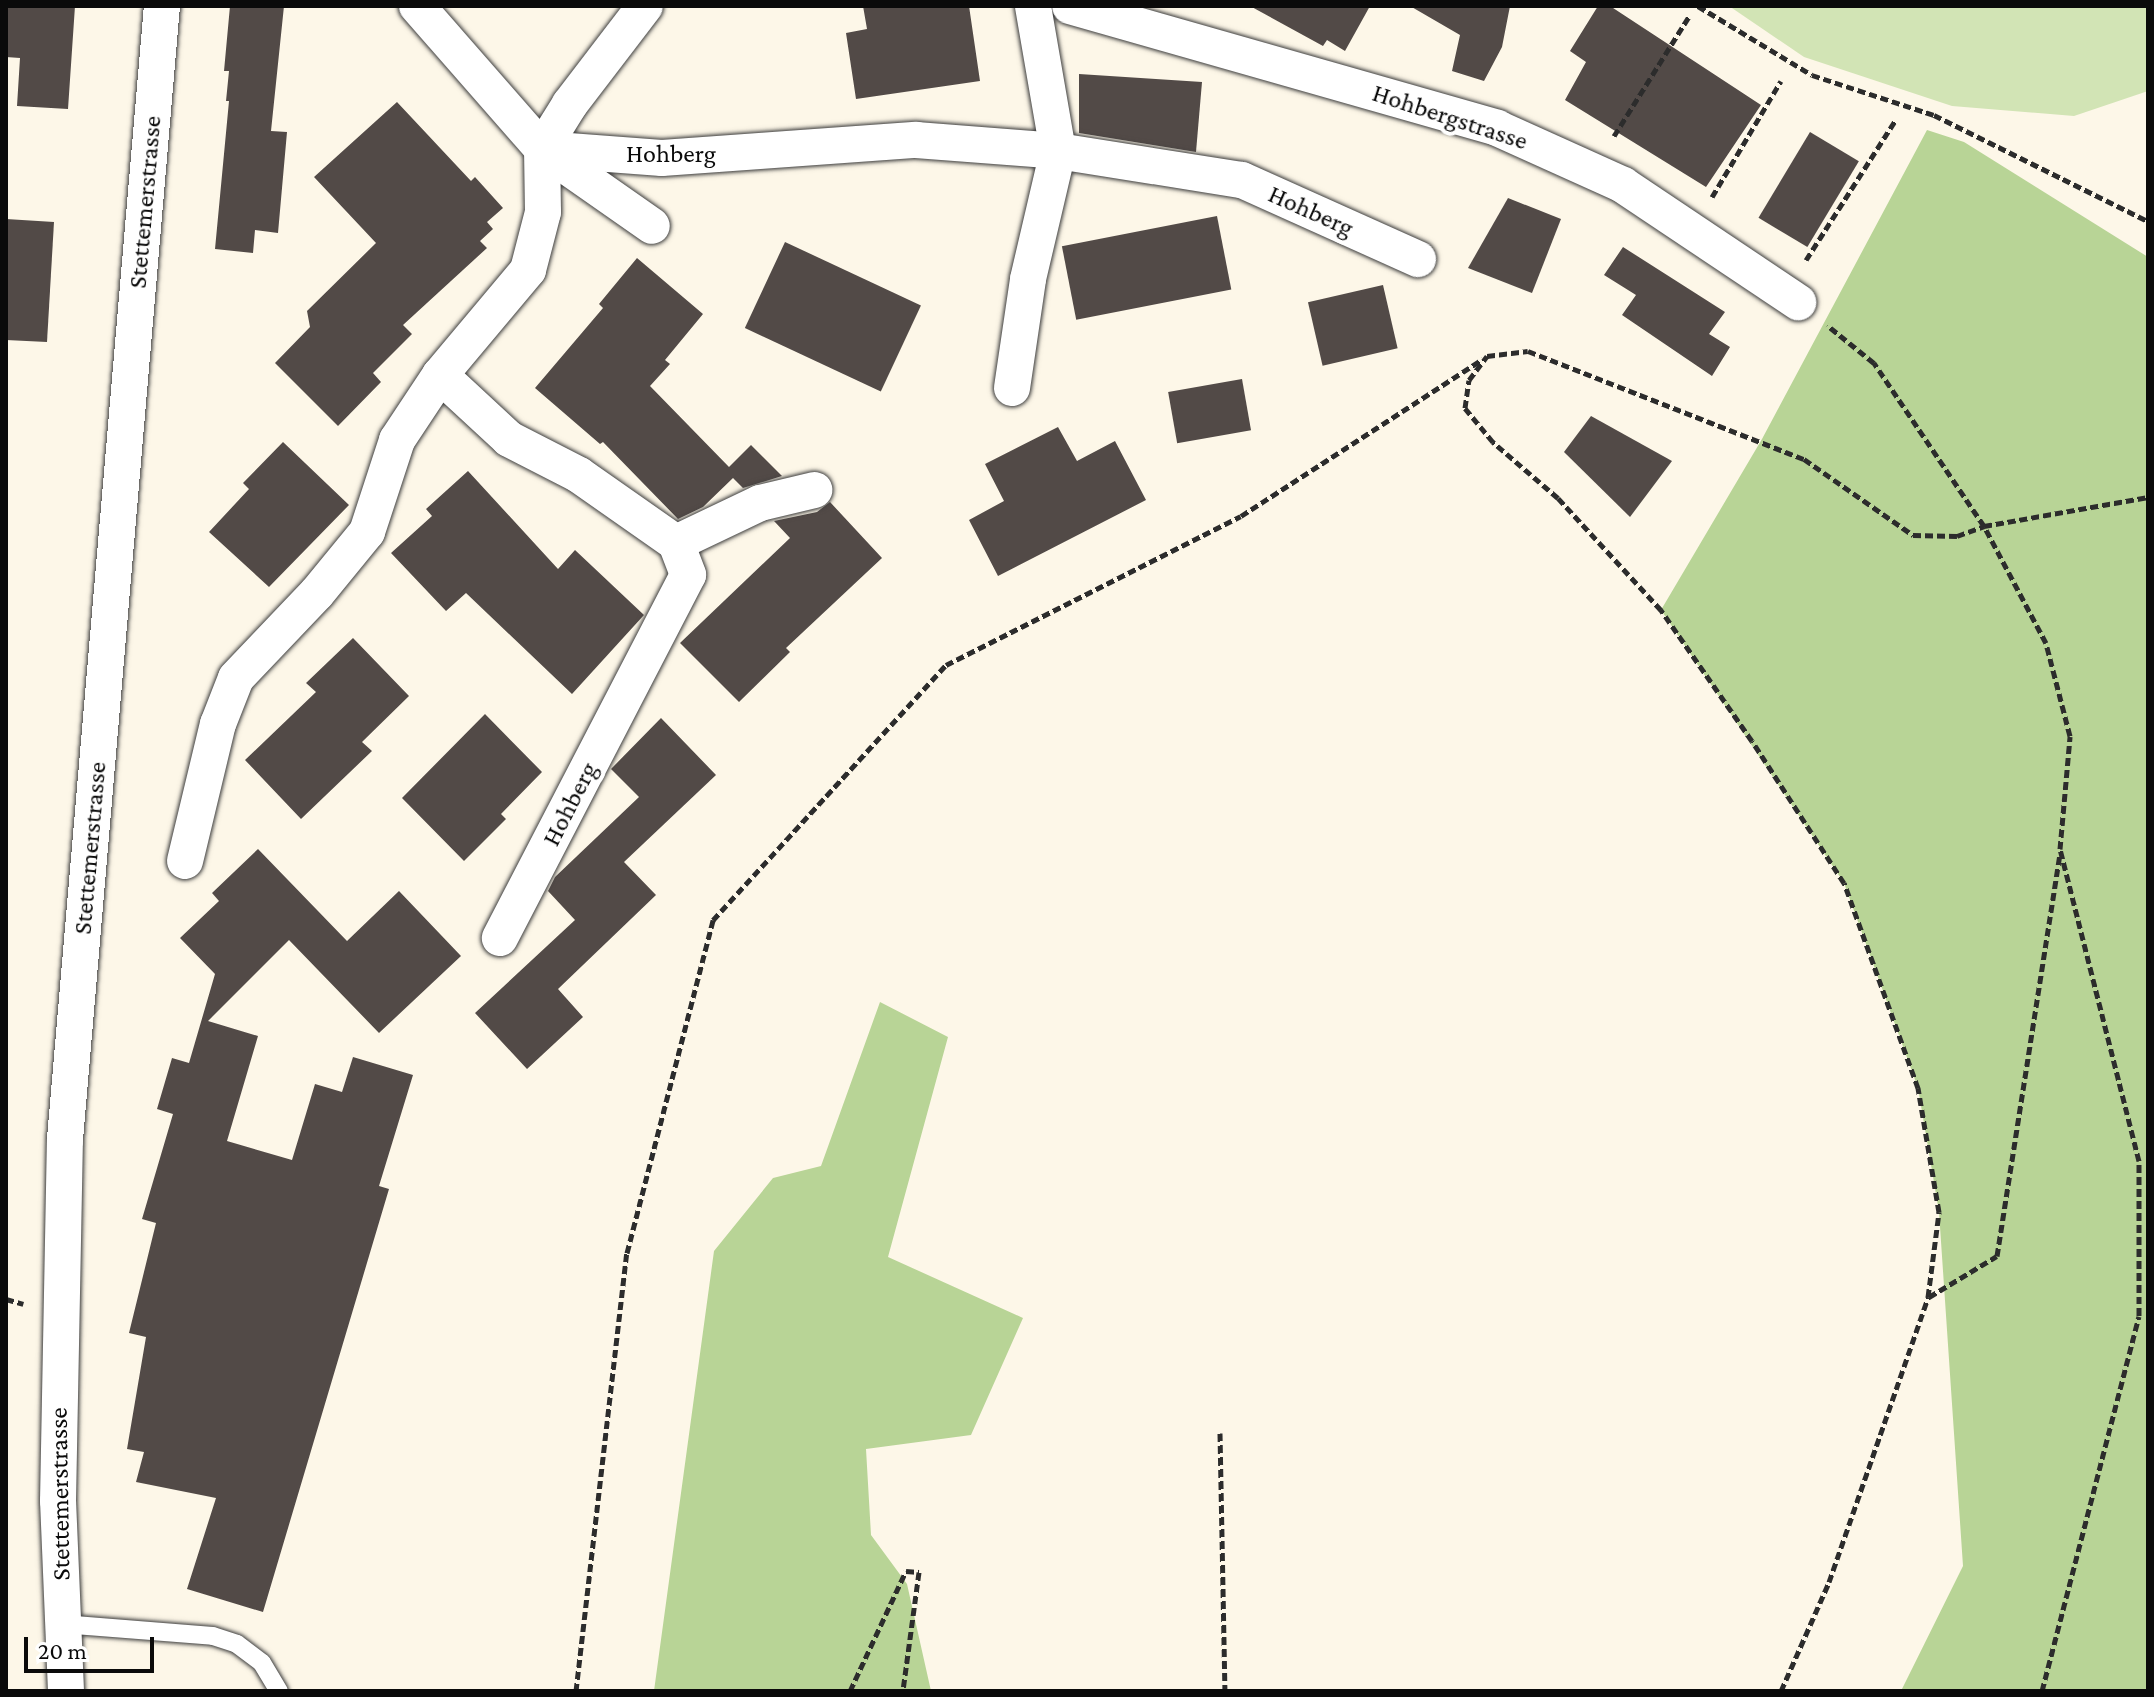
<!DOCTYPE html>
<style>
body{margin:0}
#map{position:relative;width:2154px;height:1697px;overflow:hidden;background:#fdf7e8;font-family:"Crimson Pro",serif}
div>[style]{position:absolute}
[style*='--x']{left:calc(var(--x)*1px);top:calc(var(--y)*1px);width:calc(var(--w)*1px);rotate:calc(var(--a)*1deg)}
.green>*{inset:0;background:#d2e4b5}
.forest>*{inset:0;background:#b8d496}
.building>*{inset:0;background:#524a47;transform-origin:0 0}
.path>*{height:5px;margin-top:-2.5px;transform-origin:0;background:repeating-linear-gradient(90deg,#2c2c2c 0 8px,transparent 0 12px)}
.roads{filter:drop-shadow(0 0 2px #3d3d3d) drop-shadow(0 0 2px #3d3d3d)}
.service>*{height:18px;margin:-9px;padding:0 9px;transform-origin:9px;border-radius:9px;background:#fff}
.minor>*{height:36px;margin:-18px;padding:0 18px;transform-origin:18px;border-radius:18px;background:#fff}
span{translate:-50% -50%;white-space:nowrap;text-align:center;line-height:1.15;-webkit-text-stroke:8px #fff;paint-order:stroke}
.street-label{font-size:26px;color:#0a0a0a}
.frame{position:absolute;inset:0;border:8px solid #0a0a0a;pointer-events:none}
.scale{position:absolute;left:24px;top:1637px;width:130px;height:36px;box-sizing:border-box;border:4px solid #0a0a0a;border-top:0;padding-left:10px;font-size:24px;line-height:28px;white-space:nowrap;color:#0a0a0a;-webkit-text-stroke:6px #fff;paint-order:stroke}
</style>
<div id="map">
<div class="green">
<div style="clip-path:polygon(1729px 6px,2148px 6px,2148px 91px,2074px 116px,1952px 106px,1804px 57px)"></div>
</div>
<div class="forest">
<div style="clip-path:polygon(1927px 130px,1964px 142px,2148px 257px,2148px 1691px,1901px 1691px,1963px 1566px,1939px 1212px,1918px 1088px,1844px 883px,1661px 610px,1762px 439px)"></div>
<div style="clip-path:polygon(880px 1002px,948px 1037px,888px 1257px,1023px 1318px,971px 1435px,866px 1449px,871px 1535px,907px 1584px,931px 1691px,654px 1691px,714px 1251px,773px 1178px,821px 1166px)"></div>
</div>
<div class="building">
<div style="clip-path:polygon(6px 6px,75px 6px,68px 109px,17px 106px,20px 58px,6px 57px)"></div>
<div style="clip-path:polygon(230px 6px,284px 6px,271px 131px,287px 132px,278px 233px,255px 230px,253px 253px,215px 249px,229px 101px,226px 101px,229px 71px,224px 71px)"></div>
<div style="clip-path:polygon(863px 6px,969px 6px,980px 81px,856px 99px,846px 33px,867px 29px)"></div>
<div style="clip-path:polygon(1250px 6px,1370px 6px,1345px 51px,1327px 40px,1323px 46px)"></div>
<div style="clip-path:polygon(1410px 6px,1510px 6px,1502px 47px,1484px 81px,1452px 71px,1460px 35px)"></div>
<div style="clip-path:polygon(1598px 6px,1610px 6px,1761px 105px,1706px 187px,1565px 100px,1586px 62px,1570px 51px)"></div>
<div style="clip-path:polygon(1079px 74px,1202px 82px,1196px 152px,1079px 133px)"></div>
<div style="clip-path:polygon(397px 102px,471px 181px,475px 177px,503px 208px,487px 222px,493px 229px,480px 241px,487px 248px,403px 325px,412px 334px,373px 373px,381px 382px,338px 426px,275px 363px,310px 327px,307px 311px,376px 243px,314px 177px)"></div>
<div style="left:1810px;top:132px;width:57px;height:100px;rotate:31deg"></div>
<div style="clip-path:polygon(1508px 198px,1561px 219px,1532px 293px,1468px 268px)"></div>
<div style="left:1217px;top:216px;width:75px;height:158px;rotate:79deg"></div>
<div style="clip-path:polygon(6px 219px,54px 222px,47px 342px,6px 340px)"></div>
<div style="left:785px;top:242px;width:150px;height:95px;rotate:25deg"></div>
<div style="clip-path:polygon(1623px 247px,1725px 312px,1709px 334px,1730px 347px,1712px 376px,1622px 315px,1636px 295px,1604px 275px)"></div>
<div style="clip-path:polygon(637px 258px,703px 314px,665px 360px,670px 364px,650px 386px,729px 467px,751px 445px,782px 476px,743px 488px,733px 478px,703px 507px,678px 519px,603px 442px,600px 444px,535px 388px,603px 308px,599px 304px)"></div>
<div style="left:1383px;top:285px;width:65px;height:77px;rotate:77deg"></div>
<div style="left:1242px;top:379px;width:52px;height:75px;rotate:80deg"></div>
<div style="clip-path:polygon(1591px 416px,1672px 461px,1630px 517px,1564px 452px)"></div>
<div style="clip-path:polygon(1058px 427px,1077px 461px,1115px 441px,1146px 500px,998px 576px,969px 520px,1004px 501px,985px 464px)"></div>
<div style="clip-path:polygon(283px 442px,349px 505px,269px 587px,209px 532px,249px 489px,243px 483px)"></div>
<div style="clip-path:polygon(468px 471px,558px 569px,575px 550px,644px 615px,572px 694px,466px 593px,446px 611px,391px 553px,432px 516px,426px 509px)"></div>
<div style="clip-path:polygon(830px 502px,882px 558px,786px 648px,790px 652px,739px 702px,680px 643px,790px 538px,774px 521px,817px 512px)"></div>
<div style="clip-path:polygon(353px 638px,409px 696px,362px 742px,372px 751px,301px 819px,245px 760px,316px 692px,306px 683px)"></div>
<div style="clip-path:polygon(485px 714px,542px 772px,501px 814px,506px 819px,464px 861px,402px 798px)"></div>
<div style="clip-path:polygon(661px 718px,716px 775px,624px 862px,656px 895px,558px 989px,583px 1017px,527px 1069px,475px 1013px,575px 920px,548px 891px,555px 877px,639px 797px,611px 769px)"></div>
<div style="clip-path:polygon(258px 849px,347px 941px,399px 891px,461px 956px,379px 1033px,289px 940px,208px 1021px,258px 1036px,227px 1141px,292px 1160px,315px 1084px,342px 1092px,353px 1057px,413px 1075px,379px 1186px,389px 1189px,263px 1612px,187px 1589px,216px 1498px,136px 1482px,144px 1452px,127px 1449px,146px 1337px,129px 1333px,156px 1223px,142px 1219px,173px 1114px,157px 1109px,172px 1058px,189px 1063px,215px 974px,180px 938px,219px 901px,212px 893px)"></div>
</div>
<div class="path">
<div style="--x:1698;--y:6;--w:133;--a:31.2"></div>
<div style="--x:1812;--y:75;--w:128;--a:18.2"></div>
<div style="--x:1934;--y:115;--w:239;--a:26.4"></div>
<div style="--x:1614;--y:136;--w:143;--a:-57.9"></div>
<div style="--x:1712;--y:197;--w:135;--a:-59.3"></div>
<div style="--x:1806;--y:260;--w:167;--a:-57.4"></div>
<div style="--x:1929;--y:1297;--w:79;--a:-31.1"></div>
<div style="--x:1997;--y:1256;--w:407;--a:-81.1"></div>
<div style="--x:6;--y:1299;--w:18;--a:16"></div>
<div style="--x:1220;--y:1433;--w:258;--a:88.9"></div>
<div style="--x:576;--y:1691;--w:441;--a:-83.4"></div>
<div style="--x:627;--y:1253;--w:344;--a:-75.5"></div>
<div style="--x:713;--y:920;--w:345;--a:-47.6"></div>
<div style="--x:946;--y:665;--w:330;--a:-26.8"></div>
<div style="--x:1241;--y:516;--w:288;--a:-33"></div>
<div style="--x:850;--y:1691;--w:132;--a:-65"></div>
<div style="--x:906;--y:1571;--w:13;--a:4"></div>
<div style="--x:919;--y:1572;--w:120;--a:97.7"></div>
<div style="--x:1781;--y:1691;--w:119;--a:-66.2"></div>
<div style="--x:1829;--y:1582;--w:302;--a:-70.8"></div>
<div style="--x:1928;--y:1297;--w:86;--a:-82.6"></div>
<div style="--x:1939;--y:1212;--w:126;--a:-99.6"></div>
<div style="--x:1918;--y:1088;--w:218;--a:-109.8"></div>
<div style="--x:1844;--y:883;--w:169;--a:-122.9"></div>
<div style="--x:1752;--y:741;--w:160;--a:-124.8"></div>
<div style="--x:1661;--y:610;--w:152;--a:-132.6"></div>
<div style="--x:1558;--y:498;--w:86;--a:-139.3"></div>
<div style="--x:1493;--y:442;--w:44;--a:-129.5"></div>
<div style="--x:1465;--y:408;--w:28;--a:-82"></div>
<div style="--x:1469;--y:380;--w:30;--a:-53"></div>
<div style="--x:1487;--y:356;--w:41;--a:-7"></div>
<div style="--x:1528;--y:351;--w:296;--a:21.4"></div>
<div style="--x:1804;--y:459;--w:133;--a:34.9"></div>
<div style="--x:1913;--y:535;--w:44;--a:1.3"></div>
<div style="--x:1957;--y:536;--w:29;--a:-20"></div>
<div style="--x:1984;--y:526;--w:197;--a:-124"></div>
<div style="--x:1874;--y:363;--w:60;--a:-141"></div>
<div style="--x:2042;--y:1691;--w:387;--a:-75.5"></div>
<div style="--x:2139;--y:1316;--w:155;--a:-90"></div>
<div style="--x:2139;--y:1161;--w:322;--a:-104.2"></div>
<div style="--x:2060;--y:849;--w:113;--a:-84.9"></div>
<div style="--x:2070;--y:736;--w:96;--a:-104.5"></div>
<div style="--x:2046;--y:643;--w:132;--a:-117.9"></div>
<div style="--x:1984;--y:526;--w:167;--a:-10"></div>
</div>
<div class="roads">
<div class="service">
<div style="--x:62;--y:1624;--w:151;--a:4.5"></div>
<div style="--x:213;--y:1636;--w:25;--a:18"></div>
<div style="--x:237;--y:1644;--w:31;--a:37"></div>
<div style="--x:262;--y:1663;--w:33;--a:59"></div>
</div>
<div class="minor">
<div style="--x:417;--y:6;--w:190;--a:48.8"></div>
<div style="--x:542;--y:149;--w:134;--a:35"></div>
<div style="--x:1070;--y:6;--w:444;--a:15.9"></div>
<div style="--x:1497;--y:128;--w:138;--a:24.3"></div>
<div style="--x:1623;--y:185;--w:211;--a:33.8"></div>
<div style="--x:542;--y:149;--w:120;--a:4.3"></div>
<div style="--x:662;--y:158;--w:255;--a:-4.1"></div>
<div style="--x:916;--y:140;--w:142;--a:4.4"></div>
<div style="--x:1058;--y:151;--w:186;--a:9"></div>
<div style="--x:1242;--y:180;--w:193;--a:24.2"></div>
<div style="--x:542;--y:149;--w:53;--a:-58.1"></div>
<div style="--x:570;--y:104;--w:123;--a:-52.6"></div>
<div style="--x:440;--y:375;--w:94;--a:42.8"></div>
<div style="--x:509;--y:439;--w:79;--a:27.2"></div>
<div style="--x:579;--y:475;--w:118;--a:35"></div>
<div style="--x:676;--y:543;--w:34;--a:69"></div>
<div style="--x:688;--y:575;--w:409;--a:117.4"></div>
<div style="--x:1012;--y:388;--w:110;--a:-81.6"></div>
<div style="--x:1028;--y:279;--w:131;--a:-76.8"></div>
<div style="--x:1058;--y:151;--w:147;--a:-99.8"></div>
<div style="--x:676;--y:543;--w:93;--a:-25.5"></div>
<div style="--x:760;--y:503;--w:56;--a:-13.5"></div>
<div style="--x:185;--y:861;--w:141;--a:-76.5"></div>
<div style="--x:218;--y:724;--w:49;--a:-68.6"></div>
<div style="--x:236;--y:678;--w:117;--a:-46.4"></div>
<div style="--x:317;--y:593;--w:79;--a:-50.7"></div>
<div style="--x:367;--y:532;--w:97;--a:-71.9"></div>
<div style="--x:397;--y:440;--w:78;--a:-56.5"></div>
<div style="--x:440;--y:375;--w:137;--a:-50"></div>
<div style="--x:528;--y:270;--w:60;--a:-75.5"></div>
<div style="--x:543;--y:212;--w:63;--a:-90.9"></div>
<div style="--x:66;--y:1691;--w:190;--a:-92.4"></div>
<div style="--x:58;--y:1501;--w:362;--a:-88.9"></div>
<div style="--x:65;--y:1139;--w:1137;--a:-85.11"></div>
</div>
</div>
<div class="street-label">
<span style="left:1450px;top:117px;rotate:18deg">Hohbergstrasse</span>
<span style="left:671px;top:154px">Hohberg</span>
<span style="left:145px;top:202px;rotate:-85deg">Stettemerstrasse</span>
<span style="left:1311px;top:211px;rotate:24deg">Hohberg</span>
<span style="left:570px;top:804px;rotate:-63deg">Hohberg</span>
<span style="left:90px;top:848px;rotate:-85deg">Stettemerstrasse</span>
<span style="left:60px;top:1494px;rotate:-91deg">Stettemerstrasse</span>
</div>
<div class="frame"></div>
<div class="scale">20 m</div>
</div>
